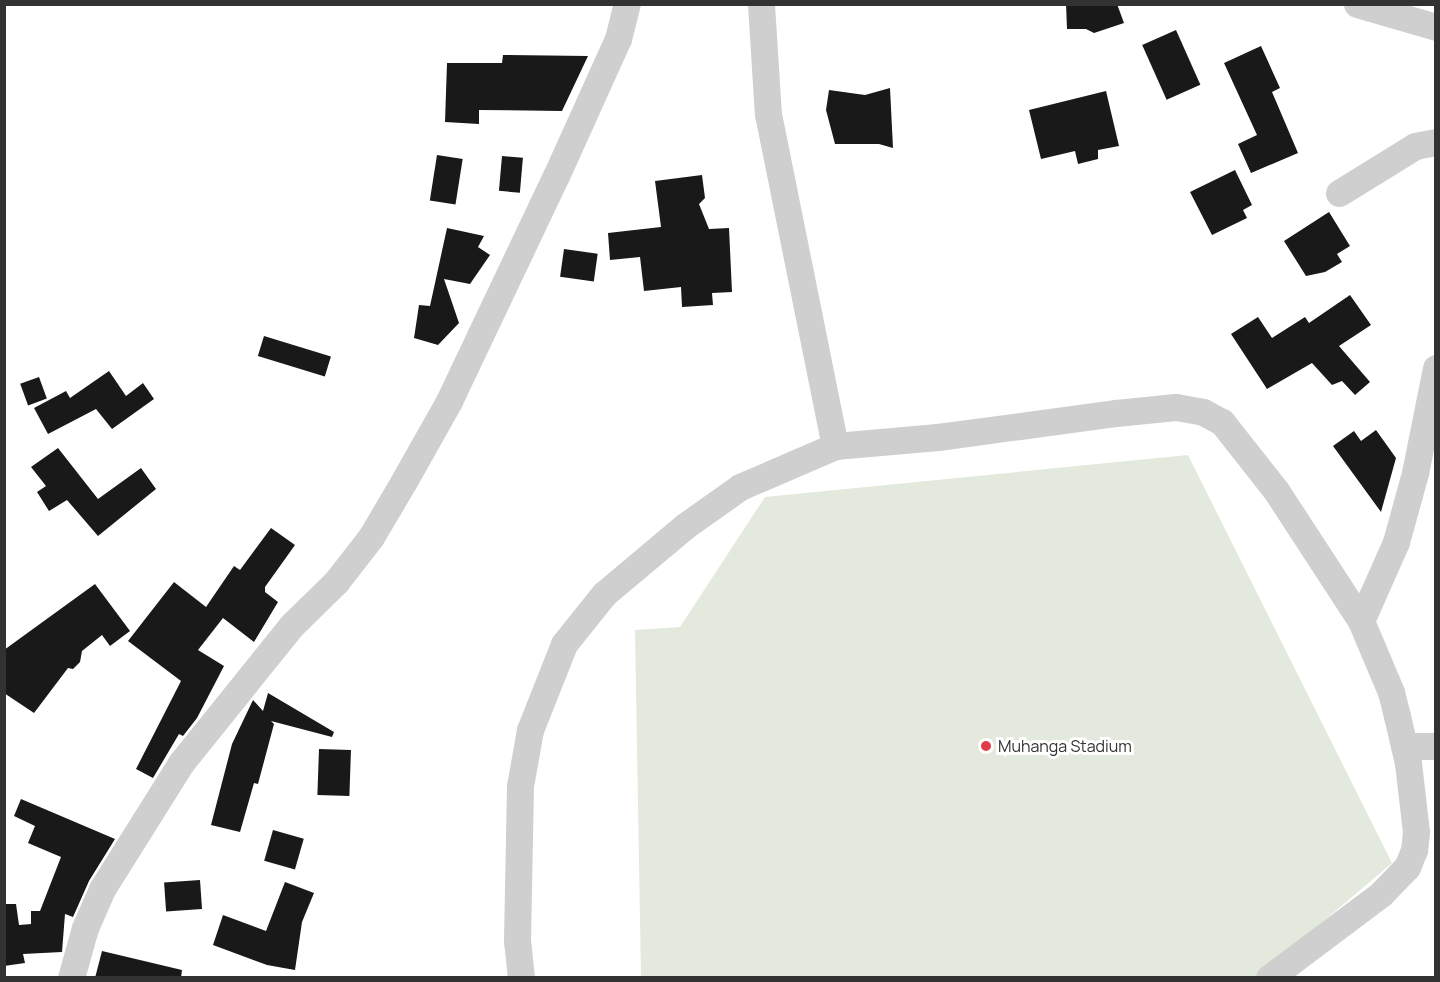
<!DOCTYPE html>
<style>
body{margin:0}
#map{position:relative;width:1440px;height:982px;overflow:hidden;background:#fff;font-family:Manrope,sans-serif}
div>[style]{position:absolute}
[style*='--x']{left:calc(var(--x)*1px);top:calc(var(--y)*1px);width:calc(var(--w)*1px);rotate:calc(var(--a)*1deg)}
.green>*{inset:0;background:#e3e9dc}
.building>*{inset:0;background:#191919;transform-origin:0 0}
.street>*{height:27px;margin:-13.5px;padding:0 13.5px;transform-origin:13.5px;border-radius:13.5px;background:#cfcfcf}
.dots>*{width:16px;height:16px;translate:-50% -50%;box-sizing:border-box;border:3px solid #fff;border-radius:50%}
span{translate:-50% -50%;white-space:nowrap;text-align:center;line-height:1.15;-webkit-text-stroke:6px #fff;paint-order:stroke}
.poi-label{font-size:16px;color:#323232}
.left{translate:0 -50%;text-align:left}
.frame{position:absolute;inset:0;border:6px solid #323232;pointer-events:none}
</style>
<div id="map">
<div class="green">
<div style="clip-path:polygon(1188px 455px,1392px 863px,1258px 977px,641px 977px,635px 630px,680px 627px,765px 497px)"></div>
</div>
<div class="building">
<div style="clip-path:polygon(1066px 4px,1117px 4px,1124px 23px,1094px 33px,1086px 29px,1067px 29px)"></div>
<div style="left:1176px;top:30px;width:60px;height:37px;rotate:66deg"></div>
<div style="clip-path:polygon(1261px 46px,1280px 88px,1272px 92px,1298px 153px,1251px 173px,1238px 144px,1257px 135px,1224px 63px)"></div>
<div style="clip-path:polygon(503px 55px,588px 56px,562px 111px,479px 110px,479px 124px,445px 122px,447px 63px,502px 63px)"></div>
<div style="clip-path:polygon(890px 88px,893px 148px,879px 144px,835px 144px,826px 110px,829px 90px,865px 95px)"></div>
<div style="clip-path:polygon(1106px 91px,1119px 146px,1098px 150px,1098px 159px,1078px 164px,1075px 151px,1041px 159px,1029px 110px)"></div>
<div style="left:437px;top:155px;width:26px;height:46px;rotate:9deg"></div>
<div style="left:502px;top:156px;width:21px;height:35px;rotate:5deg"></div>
<div style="clip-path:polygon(1235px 170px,1252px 205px,1243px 210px,1247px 218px,1212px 235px,1190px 192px)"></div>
<div style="clip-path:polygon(702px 175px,705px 198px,699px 204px,709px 229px,729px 228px,732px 292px,712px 293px,713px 305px,682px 307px,681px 287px,644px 291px,640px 257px,610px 260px,608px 233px,661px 227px,655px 181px)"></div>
<div style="clip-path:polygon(1329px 212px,1350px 246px,1337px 254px,1342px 262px,1325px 272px,1306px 276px,1284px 241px)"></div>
<div style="clip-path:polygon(447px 228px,484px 236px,478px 247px,490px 255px,470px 284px,444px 279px,459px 323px,438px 345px,414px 338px,419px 305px,430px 306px)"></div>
<div style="left:564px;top:249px;width:34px;height:28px;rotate:8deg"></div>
<div style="clip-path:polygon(1350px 295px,1371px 325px,1339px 346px,1370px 382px,1355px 395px,1342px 381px,1332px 385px,1312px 363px,1267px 389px,1231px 334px,1258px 317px,1272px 338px,1305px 317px,1309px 323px)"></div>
<div style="left:264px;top:336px;width:70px;height:21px;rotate:17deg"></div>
<div style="clip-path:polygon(109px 371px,126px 396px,143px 383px,154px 399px,112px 429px,96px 409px,48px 434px,34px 408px,66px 391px,70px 398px)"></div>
<div style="left:39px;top:377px;width:23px;height:20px;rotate:70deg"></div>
<div style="clip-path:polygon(1376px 430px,1396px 458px,1381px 512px,1333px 446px,1354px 431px,1361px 441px)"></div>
<div style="clip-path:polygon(58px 448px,98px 499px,141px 468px,156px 489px,98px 536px,67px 500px,49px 511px,37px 492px,46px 486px,31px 467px)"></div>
<div style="clip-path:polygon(271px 528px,295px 545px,265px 587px,265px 592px,278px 602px,254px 642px,223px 618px,198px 650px,224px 666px,197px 718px,183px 736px,179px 734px,153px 778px,136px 769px,181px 681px,128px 641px,174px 582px,206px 607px,234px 566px,240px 570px)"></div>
<div style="clip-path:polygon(95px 584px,130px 631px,110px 646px,102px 635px,82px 651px,80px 662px,73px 669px,68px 668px,34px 713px,4px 693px,4px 650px)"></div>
<div style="clip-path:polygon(268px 693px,334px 732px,332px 737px,271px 721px,274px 724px,258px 784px,254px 783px,240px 832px,211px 825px,232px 744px,253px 700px,263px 711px)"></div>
<div style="left:319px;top:749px;width:32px;height:46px;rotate:2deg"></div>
<div style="clip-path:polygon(21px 799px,115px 839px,89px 881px,73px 917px,65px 914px,62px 952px,23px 954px,25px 963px,4px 966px,4px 904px,16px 904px,19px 925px,31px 924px,31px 911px,40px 911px,61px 857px,28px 843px,35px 826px,14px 816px)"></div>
<div style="left:273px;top:830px;width:32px;height:32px;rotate:16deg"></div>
<div style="left:200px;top:880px;width:29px;height:36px;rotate:86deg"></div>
<div style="clip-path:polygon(285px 882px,314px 893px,302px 922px,295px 970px,267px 965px,213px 945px,223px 915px,266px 931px)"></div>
<div style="clip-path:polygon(102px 951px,182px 970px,181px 978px,95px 978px)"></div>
</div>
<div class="street">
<div style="--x:761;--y:4;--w:110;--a:86.4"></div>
<div style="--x:768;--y:114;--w:339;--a:78.6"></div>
<div style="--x:835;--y:446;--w:103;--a:-5"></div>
<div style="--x:938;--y:437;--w:180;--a:-7.7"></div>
<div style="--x:1116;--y:413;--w:60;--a:-5.7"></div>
<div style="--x:1176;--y:407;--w:27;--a:10"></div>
<div style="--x:1203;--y:412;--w:21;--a:28"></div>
<div style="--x:1222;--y:422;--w:89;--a:51.8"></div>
<div style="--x:1277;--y:492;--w:154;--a:56.9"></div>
<div style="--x:1361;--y:621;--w:77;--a:67.1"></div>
<div style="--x:1391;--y:692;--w:25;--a:76"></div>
<div style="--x:1397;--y:716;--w:48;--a:76.8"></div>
<div style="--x:1408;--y:763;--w:69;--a:83.4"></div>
<div style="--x:1416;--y:832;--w:18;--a:96"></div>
<div style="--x:1414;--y:850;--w:18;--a:112"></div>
<div style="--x:1407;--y:867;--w:37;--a:134"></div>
<div style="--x:1381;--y:894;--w:140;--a:143.1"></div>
<div style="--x:1357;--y:4;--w:82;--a:16.2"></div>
<div style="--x:1339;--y:193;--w:89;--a:-31.7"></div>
<div style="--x:1415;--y:146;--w:21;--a:-11"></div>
<div style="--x:1361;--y:621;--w:86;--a:-66.1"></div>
<div style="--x:1396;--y:542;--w:72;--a:-74.6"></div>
<div style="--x:1415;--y:473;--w:107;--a:-78.7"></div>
<div style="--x:1404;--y:746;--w:32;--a:0"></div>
<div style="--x:71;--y:978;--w:52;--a:-74.4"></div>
<div style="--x:85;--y:928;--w:43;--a:-66.4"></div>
<div style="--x:102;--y:889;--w:149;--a:-57.9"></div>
<div style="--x:181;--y:763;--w:177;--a:-51.2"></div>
<div style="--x:292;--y:625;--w:62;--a:-44.3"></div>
<div style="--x:336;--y:582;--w:57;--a:-52.1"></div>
<div style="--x:371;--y:537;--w:65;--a:-59.5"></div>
<div style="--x:404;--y:481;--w:92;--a:-60.6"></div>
<div style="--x:449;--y:401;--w:249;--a:-64.6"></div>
<div style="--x:556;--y:176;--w:150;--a:-65.7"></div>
<div style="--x:618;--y:39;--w:36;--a:-76"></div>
<div style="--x:521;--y:978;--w:37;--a:-96"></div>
<div style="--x:517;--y:941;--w:155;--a:-88.9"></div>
<div style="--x:520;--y:786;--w:57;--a:-79.9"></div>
<div style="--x:530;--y:730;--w:92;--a:-68.4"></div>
<div style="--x:564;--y:644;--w:64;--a:-51.3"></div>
<div style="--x:604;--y:594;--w:106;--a:-40"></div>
<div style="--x:685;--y:526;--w:67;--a:-35.3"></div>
<div style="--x:740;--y:487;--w:103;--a:-23.3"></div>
</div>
<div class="dots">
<div style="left:986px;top:746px;background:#e33b4c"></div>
</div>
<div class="poi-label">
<span class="left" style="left:998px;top:746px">Muhanga Stadium</span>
</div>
<div class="frame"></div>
</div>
